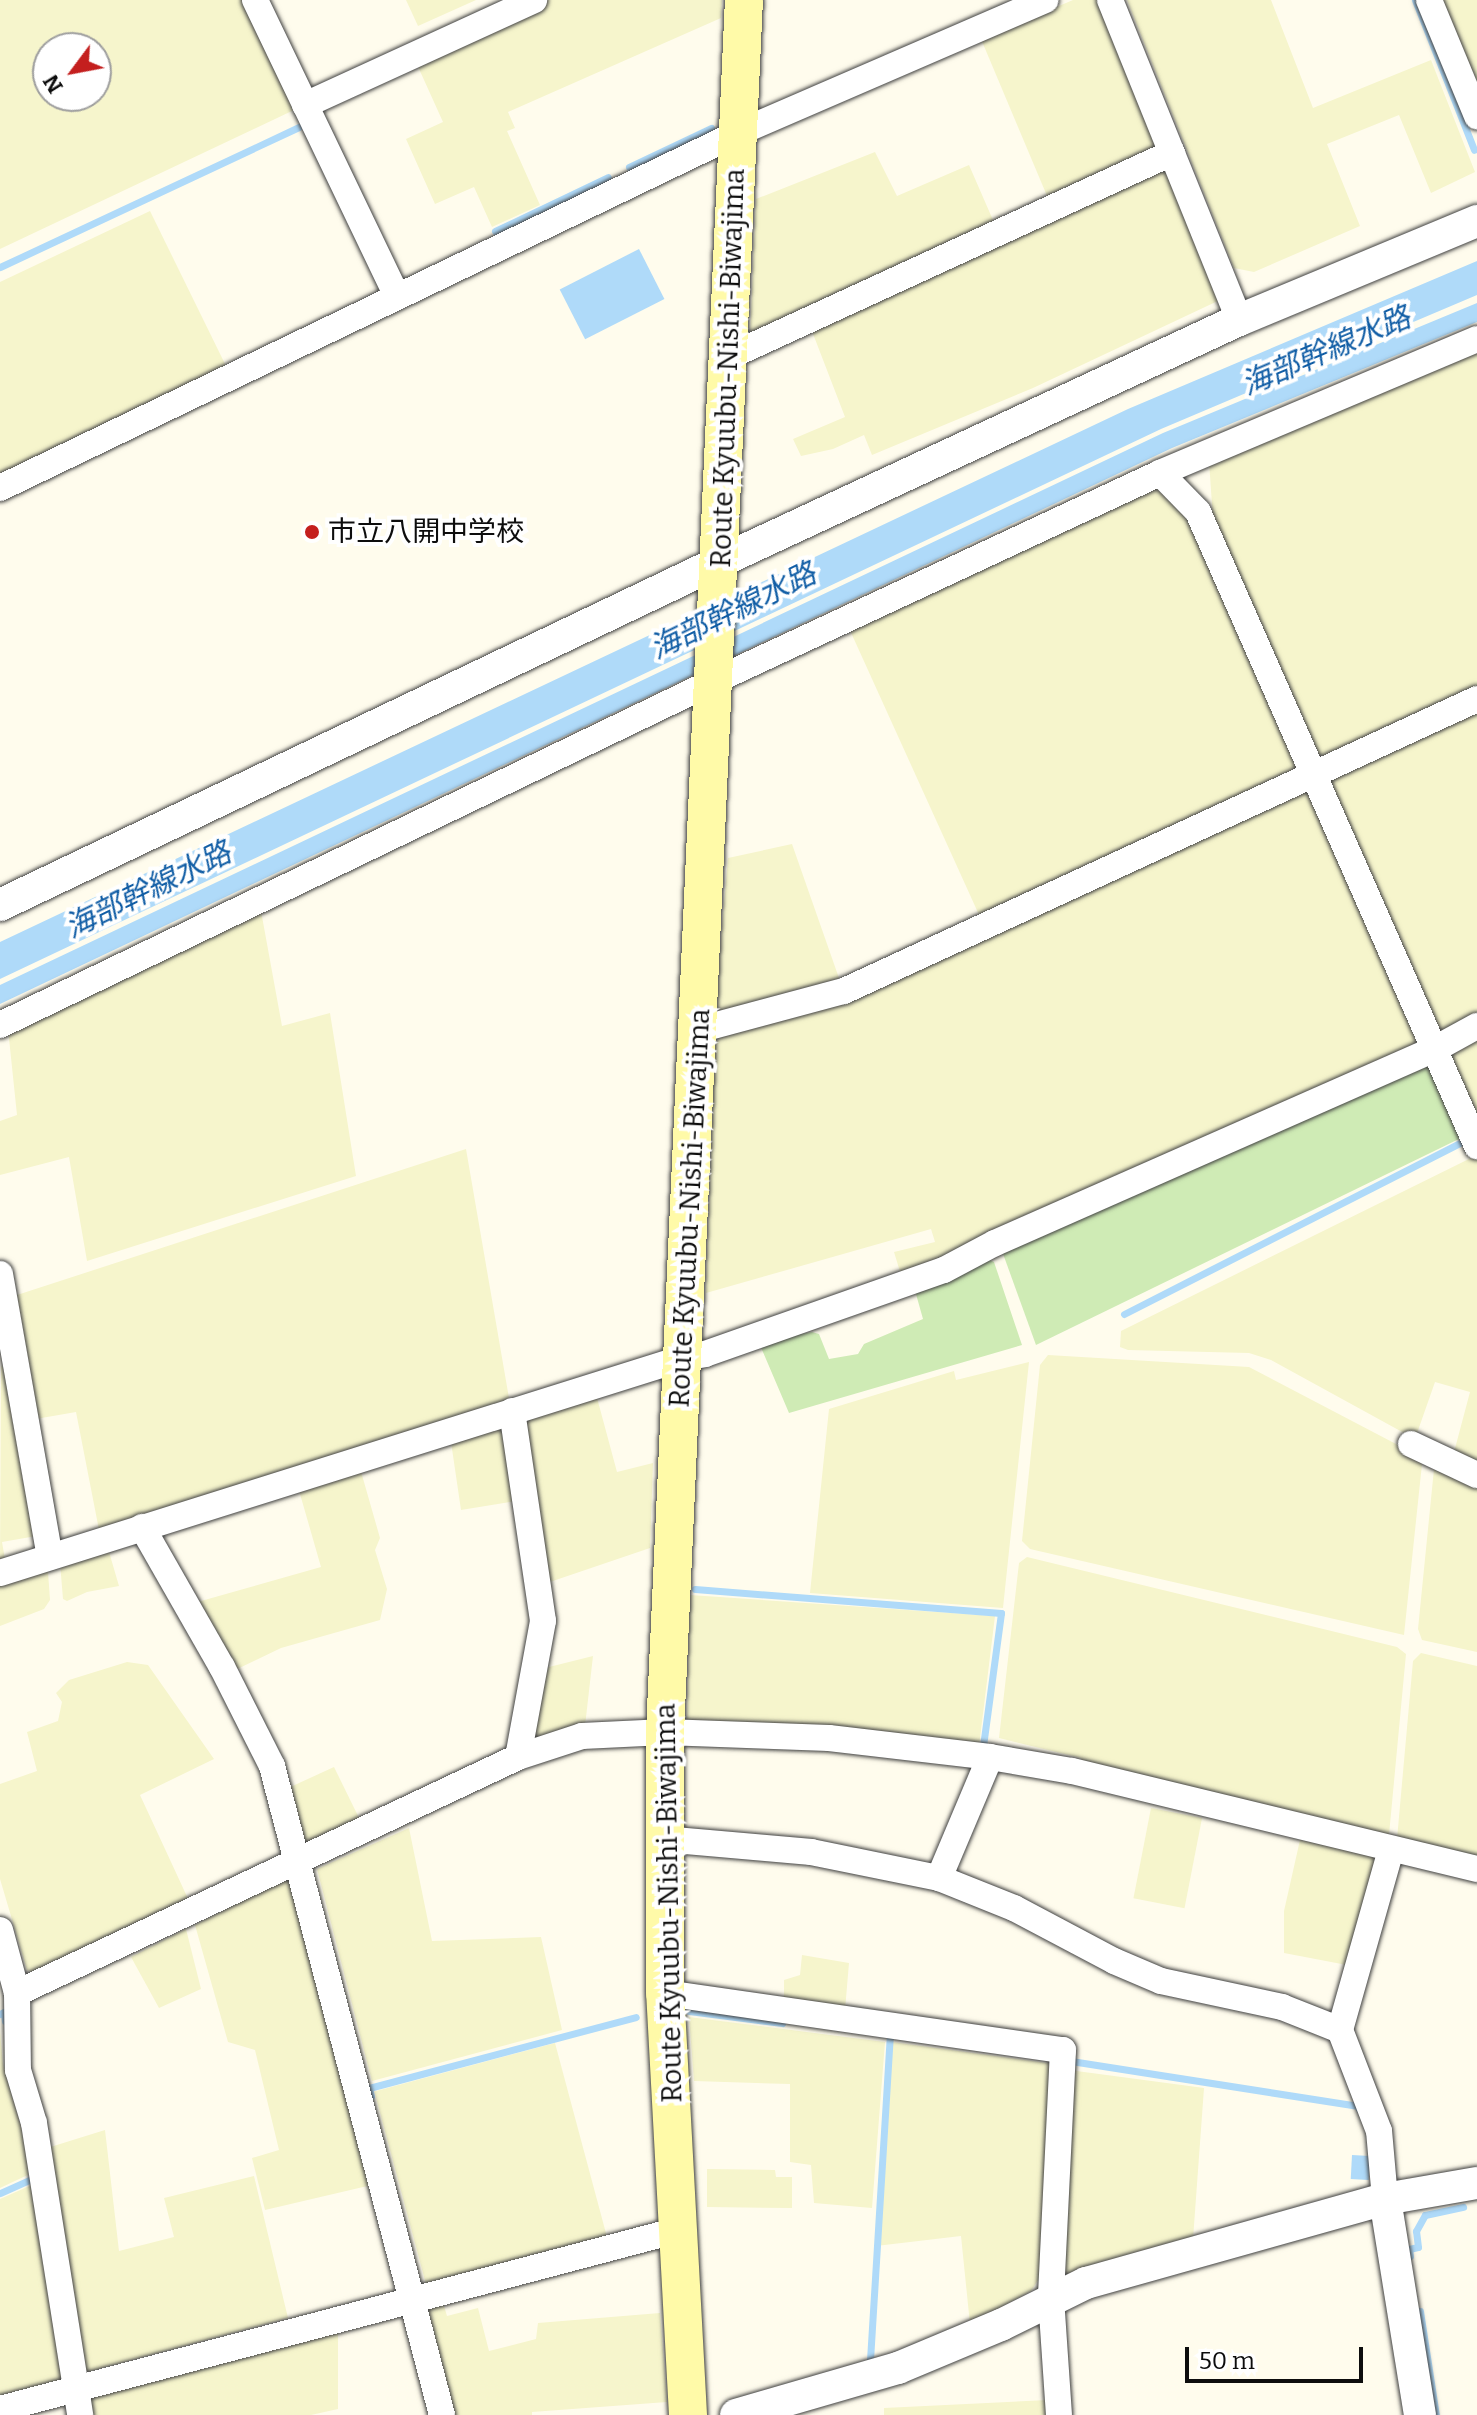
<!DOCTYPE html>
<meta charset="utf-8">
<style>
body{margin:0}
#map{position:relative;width:1477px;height:2415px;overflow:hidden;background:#fffced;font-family:Bitter,"Noto Sans JP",serif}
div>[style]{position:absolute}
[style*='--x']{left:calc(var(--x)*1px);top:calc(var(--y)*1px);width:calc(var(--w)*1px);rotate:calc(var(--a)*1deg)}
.farmland>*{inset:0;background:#f6f5cc;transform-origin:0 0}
.green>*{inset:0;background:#cfebb5}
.water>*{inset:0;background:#afdaf9;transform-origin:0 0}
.stream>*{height:7px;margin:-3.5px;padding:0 3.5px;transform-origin:3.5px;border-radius:3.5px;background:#afdaf9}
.roads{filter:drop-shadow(0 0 2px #404040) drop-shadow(0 0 2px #404040)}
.minor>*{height:26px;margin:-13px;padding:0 13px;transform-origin:13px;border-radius:13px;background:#fff}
.tertiary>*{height:32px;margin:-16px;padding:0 16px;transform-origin:16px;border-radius:16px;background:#fff}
.secondary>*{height:38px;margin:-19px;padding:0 19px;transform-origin:19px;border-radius:19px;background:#fffaa8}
.dots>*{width:22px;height:22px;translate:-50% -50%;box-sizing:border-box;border:4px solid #fff;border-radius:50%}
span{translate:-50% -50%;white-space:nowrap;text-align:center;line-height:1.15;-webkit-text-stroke:8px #fff;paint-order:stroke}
.street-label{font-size:28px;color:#0d0d0d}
.poi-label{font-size:28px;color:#0d0d0d}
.left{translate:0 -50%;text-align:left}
.water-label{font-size:30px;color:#105da5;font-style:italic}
.north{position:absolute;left:32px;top:32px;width:80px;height:80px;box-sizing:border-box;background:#fff;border:2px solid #9e9e9e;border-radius:50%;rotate:238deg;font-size:22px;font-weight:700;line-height:32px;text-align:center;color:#0d0d0d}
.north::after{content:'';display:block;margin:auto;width:28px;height:36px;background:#c41f1e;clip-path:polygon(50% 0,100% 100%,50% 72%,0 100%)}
.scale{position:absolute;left:1185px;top:2347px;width:178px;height:36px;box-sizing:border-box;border:4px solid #0d0d0d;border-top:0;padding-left:10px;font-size:24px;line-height:28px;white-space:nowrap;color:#0d0d0d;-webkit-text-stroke:6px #fff;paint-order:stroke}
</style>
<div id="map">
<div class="farmland">
<div style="clip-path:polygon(evenodd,0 0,242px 0,294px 110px,0 249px,0 0,48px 48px,96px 48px,96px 96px,48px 96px,48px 48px)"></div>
<div style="clip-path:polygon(406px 0,476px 0,418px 26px)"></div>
<div style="clip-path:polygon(548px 0,722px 0,721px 18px,508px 112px,515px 128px,507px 131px,540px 205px,492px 227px,474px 187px,435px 204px,406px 139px,443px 122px,415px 60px)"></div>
<div style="clip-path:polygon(1073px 0,1103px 0,1161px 152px,1050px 203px,981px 39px)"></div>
<div style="clip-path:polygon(1127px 0,1271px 0,1313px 108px,1431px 60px,1475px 172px,1431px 193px,1399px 115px,1327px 144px,1360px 226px,1254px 272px,1234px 268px)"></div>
<div style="clip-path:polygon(1442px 0,1477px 0,1477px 85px)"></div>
<div style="clip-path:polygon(875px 152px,897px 196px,969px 165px,996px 227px,750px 336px,756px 199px)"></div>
<div style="clip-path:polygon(1162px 165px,1170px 169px,1222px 299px,1033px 388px,872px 455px,864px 435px,833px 449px,801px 456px,793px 439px,845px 417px,810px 326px)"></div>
<div style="clip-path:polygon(150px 211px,227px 368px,0 477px,0 282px)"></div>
<div style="clip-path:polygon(1477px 347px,1477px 687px,1326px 757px,1314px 753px,1213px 519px,1209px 461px)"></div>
<div style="clip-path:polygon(1153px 485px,1192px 523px,1299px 760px,1295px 771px,980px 917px,848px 626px)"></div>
<div style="clip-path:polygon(1477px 707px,1477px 1020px,1448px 1036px,1436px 1032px,1328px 786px,1334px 774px)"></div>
<div style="clip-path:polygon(1303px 787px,1314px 791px,1420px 1035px,1416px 1045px,902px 1278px,894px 1252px,935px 1242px,931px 1229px,706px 1293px,715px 1043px,724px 1034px)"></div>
<div style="clip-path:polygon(792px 844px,840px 981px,728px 1014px,715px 1008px,728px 858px)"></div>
<div style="clip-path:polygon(261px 911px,282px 1026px,330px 1013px,356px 1176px,87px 1261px,69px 1157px,0 1175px,0 1121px,17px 1115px,8px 1029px)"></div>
<div style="clip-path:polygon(1477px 1036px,1477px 1118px,1450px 1058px,1454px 1049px)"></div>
<div style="clip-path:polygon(466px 1149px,510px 1404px,100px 1535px,76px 1412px,30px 1420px,17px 1295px)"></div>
<div style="clip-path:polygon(1477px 1155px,1477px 1466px,1453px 1456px,1470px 1392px,1435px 1382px,1415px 1439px,1271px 1360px,1249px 1353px,1128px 1350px,1120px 1347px,1121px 1331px)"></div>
<div style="clip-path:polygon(1048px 1355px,1249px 1367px,1417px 1455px,1422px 1464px,1404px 1635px,1030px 1549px,1022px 1541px,1040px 1365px)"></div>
<div style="clip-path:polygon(1029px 1362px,1003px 1608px,810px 1593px,829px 1409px,954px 1371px,956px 1380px)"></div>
<div style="clip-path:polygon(1px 1366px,13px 1371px,42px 1535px,2px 1542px,6px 1565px,0 1567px)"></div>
<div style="clip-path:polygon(596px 1394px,617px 1472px,653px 1463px,650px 1548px,544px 1584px,523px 1426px,531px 1415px)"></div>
<div style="clip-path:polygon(504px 1421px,522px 1500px,461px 1510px,451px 1442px)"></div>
<div style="clip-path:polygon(360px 1468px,380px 1538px,375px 1550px,387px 1589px,380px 1620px,281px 1648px,233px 1671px,194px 1603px,321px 1567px,298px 1487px)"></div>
<div style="clip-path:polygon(1434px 1469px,1477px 1480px,1477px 1652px,1422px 1640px,1418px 1629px)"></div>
<div style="clip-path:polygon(107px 1545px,119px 1586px,87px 1592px,67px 1601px,63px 1599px,60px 1563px)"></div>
<div style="clip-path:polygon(1027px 1557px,1397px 1647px,1406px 1654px,1389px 1835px,1080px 1767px,1081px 1758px,999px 1738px,1019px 1563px)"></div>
<div style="clip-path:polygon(42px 1568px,48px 1572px,50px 1600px,44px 1609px,0 1626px,0 1583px)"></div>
<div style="clip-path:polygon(690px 1595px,995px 1616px,979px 1746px,699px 1729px,687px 1719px)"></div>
<div style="clip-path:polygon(1421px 1653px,1477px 1666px,1477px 1860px,1397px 1839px,1413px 1661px)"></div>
<div style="clip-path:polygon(593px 1656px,585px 1726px,524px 1743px,541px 1669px)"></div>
<div style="clip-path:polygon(127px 1662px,148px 1665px,214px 1759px,140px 1795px,190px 1903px,39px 1975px,27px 1970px,0 1879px,0 1784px,37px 1771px,27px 1732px,58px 1721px,62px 1702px,56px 1693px,69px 1680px)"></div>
<div style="clip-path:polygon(334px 1767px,361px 1822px,312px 1846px,301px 1843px,286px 1789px)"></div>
<div style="left:1151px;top:1808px;width:52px;height:92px;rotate:11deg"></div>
<div style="clip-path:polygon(409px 1828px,432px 1941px,541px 1937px,562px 2030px,372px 2081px,317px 1869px)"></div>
<div style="clip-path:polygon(1300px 1840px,1381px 1857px,1352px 1966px,1284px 1953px,1284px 1911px)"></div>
<div style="clip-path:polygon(288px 1878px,376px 2184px,265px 2210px,252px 2158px,279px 2150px,255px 2050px,228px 2042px,195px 1925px)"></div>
<div style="clip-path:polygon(186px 1929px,201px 1989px,159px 2008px,131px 1957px)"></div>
<div style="clip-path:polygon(802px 1955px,849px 1963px,845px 2010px,784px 2001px,784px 1980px,800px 1975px)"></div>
<div style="clip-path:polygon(689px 2017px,885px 2042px,872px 2208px,814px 2203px,811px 2165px,790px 2162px,790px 2084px,694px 2081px)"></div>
<div style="clip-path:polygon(0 2031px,3px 2064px,34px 2172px,0 2188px)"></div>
<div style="clip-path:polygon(892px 2042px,1054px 2064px,1040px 2277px,1031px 2291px,970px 2324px,961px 2236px,876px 2246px)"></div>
<div style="left:555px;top:2043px;width:206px;height:187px;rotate:75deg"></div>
<div style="clip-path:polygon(1069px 2070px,1204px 2088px,1193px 2239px,1060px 2276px)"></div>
<div style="clip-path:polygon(105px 2130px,119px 2251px,174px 2237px,164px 2198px,254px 2176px,288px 2318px,79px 2374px,44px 2149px)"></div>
<div style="clip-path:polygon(707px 2169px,775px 2170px,776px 2177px,792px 2177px,792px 2208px,707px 2207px)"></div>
<div style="clip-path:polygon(34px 2184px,64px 2382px,0 2400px,0 2199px)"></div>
<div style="clip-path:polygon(442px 2299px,447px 2316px,478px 2308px,489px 2351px,536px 2339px,538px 2323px,660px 2313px,667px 2402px,532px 2412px,532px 2415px,446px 2415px,424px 2304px)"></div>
<div style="clip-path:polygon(338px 2325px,338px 2409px,311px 2415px,85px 2415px,92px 2388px)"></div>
<div style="clip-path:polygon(1048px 2400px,1049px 2415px,884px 2415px,884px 2408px)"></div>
</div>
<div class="green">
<div style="clip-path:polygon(1430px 1063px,1465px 1136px,1036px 1345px,1002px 1251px)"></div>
<div style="clip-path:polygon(985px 1258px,994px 1262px,1022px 1345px,789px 1413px,760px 1345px,766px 1340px,812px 1332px,819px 1334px,829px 1359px,858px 1354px,864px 1344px,923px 1319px,914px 1287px)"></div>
</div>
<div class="water">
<div style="left:639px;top:249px;width:56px;height:89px;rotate:63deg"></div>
<div style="clip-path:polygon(1477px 261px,1477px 295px,1161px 429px,0 979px,0 942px,1128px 409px)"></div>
<div style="clip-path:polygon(1477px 303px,1477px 322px,1172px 448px,0 1004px,0 985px,1163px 433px)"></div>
<div style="left:1352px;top:2155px;width:18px;height:24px;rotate:3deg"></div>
</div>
<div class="stream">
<div style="--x:1415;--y:0;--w:161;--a:68.5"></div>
<div style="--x:629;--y:167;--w:91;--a:-25.4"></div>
<div style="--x:495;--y:231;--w:125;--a:-25.5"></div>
<div style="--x:0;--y:267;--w:330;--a:-25.1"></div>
<div style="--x:1124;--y:1314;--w:376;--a:-27"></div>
<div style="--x:695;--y:1589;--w:307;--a:4.5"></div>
<div style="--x:1001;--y:1613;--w:135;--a:97.7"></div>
<div style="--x:689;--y:2011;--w:94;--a:7.4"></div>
<div style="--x:0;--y:2014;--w:4;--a:-27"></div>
<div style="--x:4;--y:2012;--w:9;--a:84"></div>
<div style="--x:1071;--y:2061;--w:291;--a:8.9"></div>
<div style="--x:1358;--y:2106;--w:3;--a:72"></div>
<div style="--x:371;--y:2096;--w:8;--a:-104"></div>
<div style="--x:369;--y:2088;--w:276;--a:-14.9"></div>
<div style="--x:0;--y:2193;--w:42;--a:-24.1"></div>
<div style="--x:1410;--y:2256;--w:7;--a:-98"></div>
<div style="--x:1409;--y:2249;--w:9;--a:-13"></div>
<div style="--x:1418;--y:2247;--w:16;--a:-97"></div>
<div style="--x:1416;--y:2231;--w:18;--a:-61"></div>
<div style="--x:1425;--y:2215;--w:39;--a:-12"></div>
<div style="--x:1420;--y:2311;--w:105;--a:81.3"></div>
<div style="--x:870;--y:2360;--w:324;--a:-86.5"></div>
</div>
<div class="roads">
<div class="minor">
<div style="--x:255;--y:0;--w:329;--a:64.4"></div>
<div style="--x:1110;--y:0;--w:345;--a:68"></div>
<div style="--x:1429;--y:0;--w:126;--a:67.5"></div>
<div style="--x:305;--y:105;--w:252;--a:-24.6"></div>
<div style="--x:726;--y:358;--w:491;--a:-24.7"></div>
<div style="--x:1160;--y:473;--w:54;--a:45.7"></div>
<div style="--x:1198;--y:512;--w:693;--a:66.25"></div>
<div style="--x:0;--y:488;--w:819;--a:-25.69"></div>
<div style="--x:738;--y:133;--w:335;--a:-23.4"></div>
<div style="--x:0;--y:1025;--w:793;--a:-25.72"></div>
<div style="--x:714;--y:681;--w:492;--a:-25"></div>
<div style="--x:1160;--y:473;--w:344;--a:-22.9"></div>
<div style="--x:698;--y:1030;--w:151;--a:-15"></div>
<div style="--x:844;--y:991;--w:697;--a:-24.76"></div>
<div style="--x:0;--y:1274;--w:287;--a:80"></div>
<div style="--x:512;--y:1411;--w:212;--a:81.6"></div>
<div style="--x:543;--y:1621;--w:138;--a:100.4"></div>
<div style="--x:1411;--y:1444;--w:73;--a:25.2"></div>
<div style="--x:142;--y:1527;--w:161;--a:60.3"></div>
<div style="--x:222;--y:1667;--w:111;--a:63.2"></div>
<div style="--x:272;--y:1766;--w:671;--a:75.32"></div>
<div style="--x:0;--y:1573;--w:716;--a:-17.47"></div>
<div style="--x:683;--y:1358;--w:22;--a:-10"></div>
<div style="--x:705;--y:1354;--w:253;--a:-19.4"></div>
<div style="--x:944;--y:1270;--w:58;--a:-27.9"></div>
<div style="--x:995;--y:1243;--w:481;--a:-23.8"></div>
<div style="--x:1435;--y:1049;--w:48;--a:-28.7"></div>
<div style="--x:663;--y:1839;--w:149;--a:5"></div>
<div style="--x:811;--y:1852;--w:131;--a:11.5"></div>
<div style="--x:939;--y:1878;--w:81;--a:21.8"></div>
<div style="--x:1014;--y:1908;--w:113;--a:27.9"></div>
<div style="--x:1114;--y:1961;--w:51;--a:23.1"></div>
<div style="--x:1161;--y:1981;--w:124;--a:12.1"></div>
<div style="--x:1282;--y:2007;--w:62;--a:21.6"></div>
<div style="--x:939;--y:1878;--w:131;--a:-67.1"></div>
<div style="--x:0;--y:1930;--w:65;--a:74.9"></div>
<div style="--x:17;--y:1993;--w:77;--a:89.3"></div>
<div style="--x:18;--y:2070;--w:55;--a:73.2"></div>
<div style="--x:34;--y:2123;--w:296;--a:81"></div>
<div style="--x:17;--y:1993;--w:554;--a:-25.22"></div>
<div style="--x:518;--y:1757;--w:67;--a:-18.2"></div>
<div style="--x:582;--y:1736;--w:83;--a:-2.8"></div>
<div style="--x:665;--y:1732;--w:164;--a:2.1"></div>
<div style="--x:829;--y:1738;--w:162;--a:6.7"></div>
<div style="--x:990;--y:1757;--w:83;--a:9.7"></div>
<div style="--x:1072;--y:1771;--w:417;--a:13.6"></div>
<div style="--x:665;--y:1993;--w:402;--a:8.2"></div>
<div style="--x:1063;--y:2050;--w:248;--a:92.8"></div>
<div style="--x:1051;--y:2298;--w:117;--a:86.1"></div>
<div style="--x:1385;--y:2199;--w:68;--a:-95"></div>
<div style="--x:1379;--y:2131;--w:108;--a:-111.1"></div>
<div style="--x:1340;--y:2030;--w:187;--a:-74.2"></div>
<div style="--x:0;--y:2409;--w:701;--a:-14.79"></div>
</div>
<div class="tertiary">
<div style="--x:0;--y:905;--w:797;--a:-25.5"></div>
<div style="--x:719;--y:562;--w:574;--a:-24.96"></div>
<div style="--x:1239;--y:320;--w:258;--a:-22.6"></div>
<div style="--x:1385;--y:2199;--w:219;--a:80.8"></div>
<div style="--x:736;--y:2415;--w:169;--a:-16.2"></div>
<div style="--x:898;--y:2368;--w:112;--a:-22.7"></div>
<div style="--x:1001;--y:2325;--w:95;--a:-26.3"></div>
<div style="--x:1086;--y:2283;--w:311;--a:-15.7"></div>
<div style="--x:1385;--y:2199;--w:93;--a:-9.9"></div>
</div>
<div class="secondary">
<div style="--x:688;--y:2415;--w:423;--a:-93.1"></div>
<div style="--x:665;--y:1993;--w:261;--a:-90"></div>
<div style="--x:665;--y:1732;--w:1734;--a:-87.39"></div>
</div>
</div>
<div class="dots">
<div style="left:312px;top:532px;background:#c41f1e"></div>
</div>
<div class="street-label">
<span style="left:728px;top:368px;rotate:-88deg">Route Kyuubu-Nishi-Biwajima</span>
<span style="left:690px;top:1208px;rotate:-87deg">Route Kyuubu-Nishi-Biwajima</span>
<span style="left:669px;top:1903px;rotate:-91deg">Route Kyuubu-Nishi-Biwajima</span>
</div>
<div class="poi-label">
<span class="left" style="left:328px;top:532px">市立八開中学校</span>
</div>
<div class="water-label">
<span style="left:1326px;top:351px;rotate:-23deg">海部幹線水路</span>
<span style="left:733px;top:611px;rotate:-26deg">海部幹線水路</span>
<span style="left:148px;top:890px;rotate:-26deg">海部幹線水路</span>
</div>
<div class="north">N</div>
<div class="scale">50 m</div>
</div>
